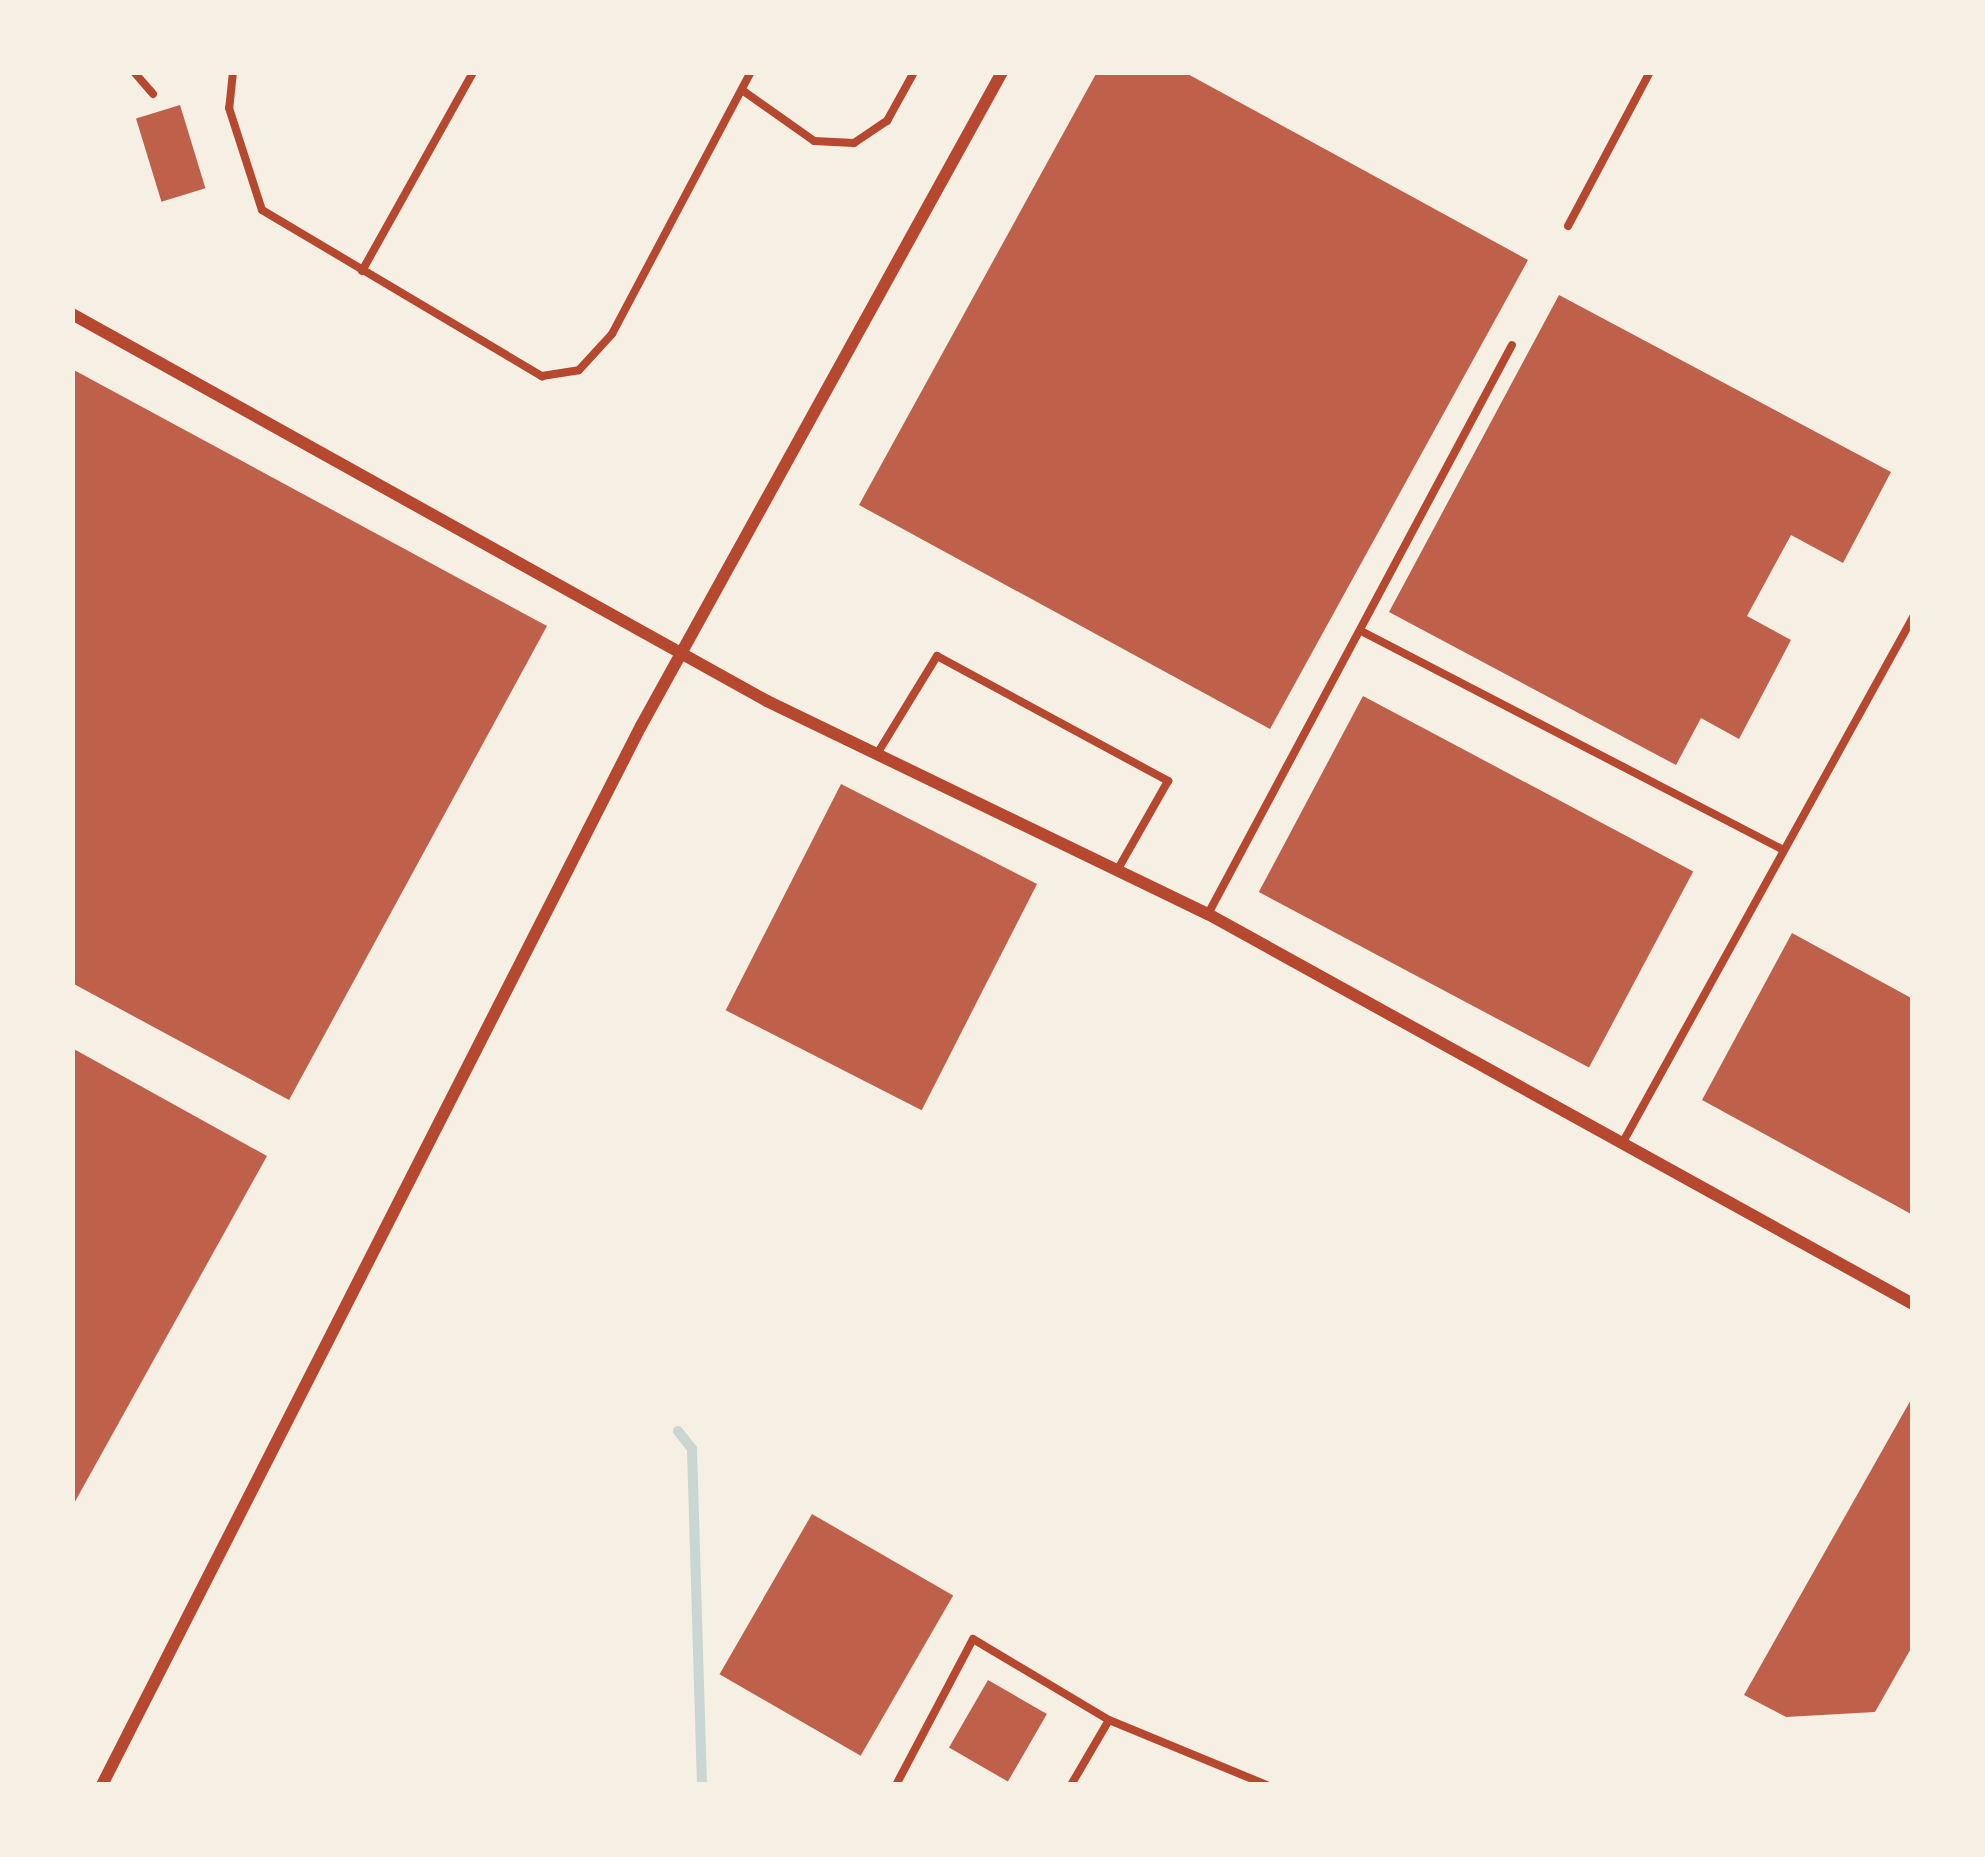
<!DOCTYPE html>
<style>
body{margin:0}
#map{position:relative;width:1985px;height:1857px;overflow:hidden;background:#f6efe4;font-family:"Noto Serif",serif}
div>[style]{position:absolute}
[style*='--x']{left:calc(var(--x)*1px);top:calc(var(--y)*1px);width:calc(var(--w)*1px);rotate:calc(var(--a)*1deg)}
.stream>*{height:10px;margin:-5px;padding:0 5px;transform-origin:5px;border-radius:5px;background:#c9d6d2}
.building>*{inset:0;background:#bf614a;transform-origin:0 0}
.service>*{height:8px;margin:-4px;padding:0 4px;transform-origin:4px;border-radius:4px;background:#b5482f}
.minor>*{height:12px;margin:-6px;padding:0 6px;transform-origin:6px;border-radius:6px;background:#b5482f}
span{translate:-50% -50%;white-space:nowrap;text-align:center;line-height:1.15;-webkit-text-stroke:9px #f6efe4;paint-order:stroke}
.frame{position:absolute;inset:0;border:75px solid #f6efe4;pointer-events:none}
</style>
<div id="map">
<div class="stream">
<div style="--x:678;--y:1431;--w:23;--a:52"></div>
<div style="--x:692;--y:1449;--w:336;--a:88.3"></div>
</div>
<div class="building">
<div style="clip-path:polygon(1097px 72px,1184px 72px,1528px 260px,1270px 729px,859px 505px)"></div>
<div style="left:180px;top:105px;width:87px;height:46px;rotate:73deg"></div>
<div style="clip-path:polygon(1559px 295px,1891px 472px,1843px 563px,1791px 535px,1747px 616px,1791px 640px,1739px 739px,1701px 718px,1676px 765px,1389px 612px)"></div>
<div style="clip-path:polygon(72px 369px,547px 626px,289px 1100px,72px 983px)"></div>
<div style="left:1363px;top:696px;width:374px;height:222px;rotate:28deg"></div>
<div style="left:841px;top:784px;width:220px;height:254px;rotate:27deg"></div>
<div style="clip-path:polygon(1792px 933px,1913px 999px,1913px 1215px,1702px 1100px)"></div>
<div style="clip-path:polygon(72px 1048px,267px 1156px,72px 1507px)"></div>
<div style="clip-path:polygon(1913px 1396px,1913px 1645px,1875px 1712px,1786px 1717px,1744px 1695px)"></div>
<div style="left:812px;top:1514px;width:163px;height:185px;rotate:30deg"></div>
<div style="left:988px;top:1680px;width:68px;height:78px;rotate:30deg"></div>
</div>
<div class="service">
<div style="--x:134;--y:72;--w:29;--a:49"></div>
<div style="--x:233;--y:72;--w:36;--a:96"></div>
<div style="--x:229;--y:108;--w:107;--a:72.1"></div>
<div style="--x:262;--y:210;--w:326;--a:30.7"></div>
<div style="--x:542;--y:376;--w:37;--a:-9"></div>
<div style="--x:579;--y:370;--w:49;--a:-47.5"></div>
<div style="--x:612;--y:334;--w:297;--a:-62.1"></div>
<div style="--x:742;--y:90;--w:88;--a:35.3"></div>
<div style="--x:814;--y:141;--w:40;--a:2.9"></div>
<div style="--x:854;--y:143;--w:40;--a:-34"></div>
<div style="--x:887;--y:121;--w:56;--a:-61.1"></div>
<div style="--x:1568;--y:226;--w:174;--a:-62"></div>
<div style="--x:362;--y:271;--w:228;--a:-60.8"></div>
<div style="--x:1363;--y:632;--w:471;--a:27.4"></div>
<div style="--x:877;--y:754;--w:115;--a:-58.5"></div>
<div style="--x:937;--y:656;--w:263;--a:28.4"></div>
<div style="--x:1168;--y:781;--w:101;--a:119.6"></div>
<div style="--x:1208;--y:914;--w:645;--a:-61.89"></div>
<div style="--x:1623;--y:1142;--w:600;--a:-61.08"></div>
<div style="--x:896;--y:1785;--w:165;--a:-62.2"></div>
<div style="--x:973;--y:1639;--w:158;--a:30.8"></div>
<div style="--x:1109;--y:1720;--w:171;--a:22.4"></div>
<div style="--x:1071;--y:1785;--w:75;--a:-59.7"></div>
</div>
<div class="minor">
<div style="--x:72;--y:314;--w:795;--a:29.11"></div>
<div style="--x:767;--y:701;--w:490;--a:25.8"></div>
<div style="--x:1208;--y:914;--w:806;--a:28.95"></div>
<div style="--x:102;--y:1785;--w:1188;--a:-63.03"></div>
<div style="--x:641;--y:726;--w:747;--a:-61.1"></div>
</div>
<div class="frame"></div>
</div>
